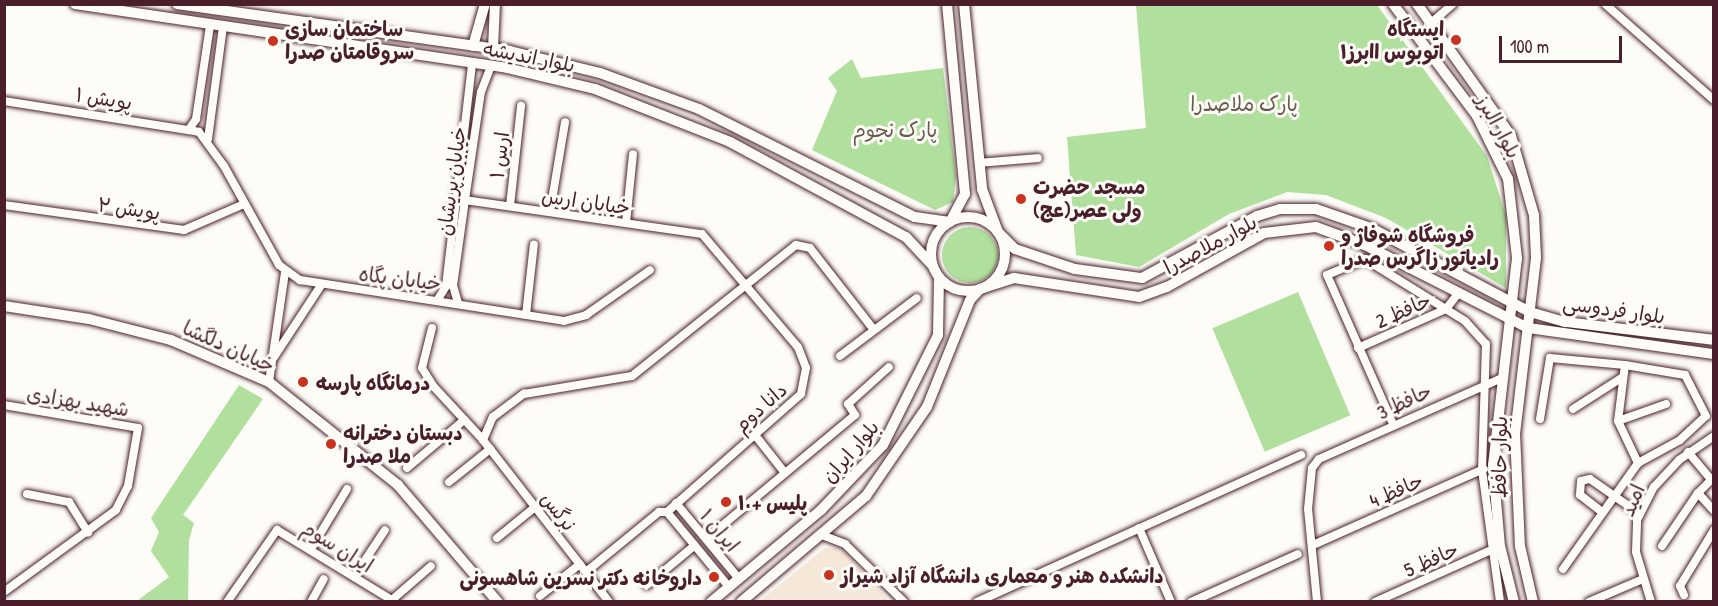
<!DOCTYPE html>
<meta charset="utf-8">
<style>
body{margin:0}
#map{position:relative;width:1718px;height:606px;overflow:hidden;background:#fdfcf7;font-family:"Patrick Hand","Playpen Sans Arabic",sans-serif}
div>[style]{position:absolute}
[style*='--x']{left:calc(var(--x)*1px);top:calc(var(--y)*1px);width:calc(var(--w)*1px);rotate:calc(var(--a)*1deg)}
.built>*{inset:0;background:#f6e8d9}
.green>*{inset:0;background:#b0df9e;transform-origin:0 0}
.round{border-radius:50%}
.roads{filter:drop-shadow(0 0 2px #4a1f2b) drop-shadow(0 0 2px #4a1f2b)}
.street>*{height:8px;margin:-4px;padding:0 4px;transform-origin:4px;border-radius:4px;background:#fdfcf7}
.secondary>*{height:10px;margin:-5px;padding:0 5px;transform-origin:5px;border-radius:5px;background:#fdfcf7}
.secondary>.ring{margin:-5px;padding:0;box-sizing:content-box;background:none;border:10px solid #fdfcf7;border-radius:50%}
.dots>*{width:16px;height:16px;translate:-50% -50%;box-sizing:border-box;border:3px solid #fdfcf7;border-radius:50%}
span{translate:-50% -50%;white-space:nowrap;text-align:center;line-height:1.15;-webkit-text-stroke:6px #fdfcf7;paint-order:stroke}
.poi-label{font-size:20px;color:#4a1f2b;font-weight:700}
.right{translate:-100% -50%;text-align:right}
.left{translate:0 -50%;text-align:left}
.street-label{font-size:20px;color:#4a1f2b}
.park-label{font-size:20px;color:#69594e}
.frame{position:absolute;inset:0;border:6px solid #4a1f2b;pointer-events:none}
.scale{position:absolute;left:1499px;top:36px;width:123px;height:27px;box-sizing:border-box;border:3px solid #4a1f2b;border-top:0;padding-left:8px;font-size:18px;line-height:21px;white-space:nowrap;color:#4a1f2b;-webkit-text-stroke:4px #fdfcf7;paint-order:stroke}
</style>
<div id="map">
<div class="built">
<div style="clip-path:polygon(825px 548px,842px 548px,889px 601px,760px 601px)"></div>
</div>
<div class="green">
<div style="clip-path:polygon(1136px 5px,1377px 5px,1487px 156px,1506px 216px,1506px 288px,1386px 218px,1326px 195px,1287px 192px,1229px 214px,1139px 267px,1076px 255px,1067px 137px,1146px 128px)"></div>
<div style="clip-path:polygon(852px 59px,861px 78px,943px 68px,956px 176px,953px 202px,935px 210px,812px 150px,837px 91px,828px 78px)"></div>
<div class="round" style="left:942px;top:227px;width:56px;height:56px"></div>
<div style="left:1298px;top:292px;width:134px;height:93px;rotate:67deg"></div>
<div style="clip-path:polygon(239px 385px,263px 399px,183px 515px,194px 523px,189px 540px,188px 601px,137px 601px,169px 577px,151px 551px,159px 532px,151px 518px)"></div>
</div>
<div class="roads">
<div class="street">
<div style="--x:1605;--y:4;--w:145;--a:41.4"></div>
<div style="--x:1431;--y:23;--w:29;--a:-41"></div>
<div style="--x:4;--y:101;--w:197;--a:9"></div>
<div style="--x:199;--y:132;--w:42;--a:53.7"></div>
<div style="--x:224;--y:166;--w:113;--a:60.9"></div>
<div style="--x:279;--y:265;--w:26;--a:36"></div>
<div style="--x:300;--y:280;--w:267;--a:8.8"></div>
<div style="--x:564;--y:321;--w:23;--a:-15"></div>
<div style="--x:586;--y:315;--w:78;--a:-35.1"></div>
<div style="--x:190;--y:128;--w:11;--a:-56"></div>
<div style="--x:196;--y:119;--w:95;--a:-81.5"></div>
<div style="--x:208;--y:139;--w:113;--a:-82.4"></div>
<div style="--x:979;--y:163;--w:59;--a:-4.8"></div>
<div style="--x:465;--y:200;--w:239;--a:8.2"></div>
<div style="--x:702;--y:234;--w:148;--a:49.7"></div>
<div style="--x:798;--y:347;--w:22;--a:69"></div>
<div style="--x:806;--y:368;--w:26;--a:101"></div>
<div style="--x:801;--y:394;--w:179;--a:138.6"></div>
<div style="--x:667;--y:512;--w:8;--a:180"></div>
<div style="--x:659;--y:512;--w:94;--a:140.6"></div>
<div style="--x:4;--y:205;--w:182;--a:7.9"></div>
<div style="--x:184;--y:230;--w:65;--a:-23.4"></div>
<div style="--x:510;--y:206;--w:101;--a:-83.7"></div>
<div style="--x:550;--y:212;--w:91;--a:-80.5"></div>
<div style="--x:626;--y:223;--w:69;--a:-84.2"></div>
<div style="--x:438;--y:299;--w:15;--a:-58"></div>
<div style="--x:446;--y:286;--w:225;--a:-83.3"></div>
<div style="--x:458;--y:303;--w:18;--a:-106"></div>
<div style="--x:453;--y:286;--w:87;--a:-82.1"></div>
<div style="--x:465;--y:200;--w:109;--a:-81.6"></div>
<div style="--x:481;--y:92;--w:28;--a:-69"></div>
<div style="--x:526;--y:315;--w:71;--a:-83.6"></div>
<div style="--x:432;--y:328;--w:41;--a:104"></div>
<div style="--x:422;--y:368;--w:22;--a:58"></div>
<div style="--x:434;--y:387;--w:72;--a:47.2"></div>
<div style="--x:483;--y:440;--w:205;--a:52.1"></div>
<div style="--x:1358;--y:348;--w:96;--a:-23.9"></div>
<div style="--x:1446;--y:309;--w:16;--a:-52"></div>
<div style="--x:840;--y:356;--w:96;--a:-37"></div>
<div style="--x:274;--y:357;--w:87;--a:-56.7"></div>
<div style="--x:269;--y:382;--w:111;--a:-81.7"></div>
<div style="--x:4;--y:405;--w:136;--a:9.7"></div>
<div style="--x:138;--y:428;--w:59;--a:99.8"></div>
<div style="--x:128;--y:486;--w:27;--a:117"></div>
<div style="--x:116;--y:510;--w:139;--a:143.8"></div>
<div style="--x:1573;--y:409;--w:59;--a:-32.6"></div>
<div style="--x:1540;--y:419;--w:62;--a:-80.7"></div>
<div style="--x:1550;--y:358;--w:75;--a:5.3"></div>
<div style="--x:1618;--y:421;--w:51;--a:-19.5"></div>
<div style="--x:1393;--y:424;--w:163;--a:-113.9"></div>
<div style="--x:1327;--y:275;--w:41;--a:-22.8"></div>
<div style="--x:1365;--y:259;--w:118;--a:31.8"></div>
<div style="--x:1465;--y:321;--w:31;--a:48"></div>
<div style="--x:1486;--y:344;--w:126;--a:91.8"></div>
<div style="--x:1482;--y:470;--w:133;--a:82.2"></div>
<div style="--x:755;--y:435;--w:48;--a:51.7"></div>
<div style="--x:483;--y:440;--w:25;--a:-67"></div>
<div style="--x:493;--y:417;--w:39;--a:-37"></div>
<div style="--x:524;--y:394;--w:109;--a:-9.5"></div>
<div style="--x:632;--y:376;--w:210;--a:-38.6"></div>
<div style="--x:796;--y:245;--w:14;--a:12"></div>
<div style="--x:810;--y:248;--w:104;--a:52"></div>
<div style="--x:1688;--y:452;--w:34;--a:50"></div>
<div style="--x:407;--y:468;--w:75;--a:-40.1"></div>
<div style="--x:1714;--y:477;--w:23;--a:135"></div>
<div style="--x:1698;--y:493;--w:24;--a:48"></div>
<div style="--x:449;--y:482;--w:53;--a:-38.8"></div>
<div style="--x:27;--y:494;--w:43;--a:10.8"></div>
<div style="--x:69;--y:502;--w:36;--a:58"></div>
<div style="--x:676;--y:503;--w:99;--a:50.3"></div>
<div style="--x:667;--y:512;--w:97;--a:50.4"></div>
<div style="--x:1602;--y:512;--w:28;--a:-142"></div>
<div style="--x:1580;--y:495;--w:14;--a:-86"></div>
<div style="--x:1581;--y:481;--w:9;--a:-13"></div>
<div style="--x:1590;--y:479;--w:61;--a:35"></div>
<div style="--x:1139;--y:528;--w:81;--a:66.6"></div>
<div style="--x:822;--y:535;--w:25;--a:21"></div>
<div style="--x:845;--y:544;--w:83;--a:44.5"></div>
<div style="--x:497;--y:538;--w:49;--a:-39.2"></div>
<div style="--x:706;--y:539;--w:194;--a:-39.8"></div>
<div style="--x:855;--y:415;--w:13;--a:-122"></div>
<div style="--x:848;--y:404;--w:55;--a:-42.1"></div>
<div style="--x:1313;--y:545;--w:187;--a:-24"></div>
<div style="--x:1662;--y:546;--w:64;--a:-55.8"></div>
<div style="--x:311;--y:549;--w:70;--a:-59"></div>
<div style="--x:1563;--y:569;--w:130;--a:-54.7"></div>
<div style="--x:1638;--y:463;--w:48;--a:-28.7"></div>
<div style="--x:1680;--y:440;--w:35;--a:-43"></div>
<div style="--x:1706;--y:416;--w:46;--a:-117.1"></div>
<div style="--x:1685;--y:375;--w:61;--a:-170.5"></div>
<div style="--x:1625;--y:365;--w:56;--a:97.1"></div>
<div style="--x:1618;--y:421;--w:47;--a:64.5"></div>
<div style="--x:354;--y:577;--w:56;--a:-56.6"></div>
<div style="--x:647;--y:585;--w:62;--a:-39.8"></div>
<div style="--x:1684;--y:595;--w:10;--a:-114"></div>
<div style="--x:1680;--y:586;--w:66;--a:-58.7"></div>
<div style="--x:540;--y:596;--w:51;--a:-38.7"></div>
<div style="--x:393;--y:599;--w:50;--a:-41"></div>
<div style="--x:227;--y:602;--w:88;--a:-55.2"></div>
<div style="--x:277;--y:530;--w:138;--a:31.4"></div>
<div style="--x:311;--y:602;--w:26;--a:-61"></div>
<div style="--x:977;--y:602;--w:356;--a:-24.4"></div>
<div style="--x:1191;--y:602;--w:117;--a:-24.2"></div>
<div style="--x:1317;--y:602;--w:93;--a:-95.5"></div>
<div style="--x:1308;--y:509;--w:41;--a:-84.4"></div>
<div style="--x:1312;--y:468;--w:11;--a:-52"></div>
<div style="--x:1319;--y:459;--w:202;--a:-23.9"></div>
<div style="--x:1375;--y:602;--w:127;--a:-24.1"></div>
<div style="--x:1589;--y:602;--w:59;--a:-23.1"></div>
<div style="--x:1651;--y:602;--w:52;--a:-106.7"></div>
<div style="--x:1636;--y:552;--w:32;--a:-88"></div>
<div style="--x:1637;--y:520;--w:37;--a:-63"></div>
<div style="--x:1654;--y:487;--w:37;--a:-47"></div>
<div style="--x:1679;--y:460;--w:42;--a:-34.4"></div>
</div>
<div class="secondary">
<div style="--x:75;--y:4;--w:437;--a:8.4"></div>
<div style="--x:507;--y:68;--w:90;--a:13.4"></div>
<div style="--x:595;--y:89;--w:145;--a:21.4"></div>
<div style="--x:730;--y:142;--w:200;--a:28.4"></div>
<div style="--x:906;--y:237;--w:38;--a:47"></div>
<div style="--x:177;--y:4;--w:336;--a:8"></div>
<div style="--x:510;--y:51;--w:93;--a:13.7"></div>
<div style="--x:600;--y:73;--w:105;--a:20"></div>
<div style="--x:699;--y:109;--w:241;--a:26.6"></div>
<div style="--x:915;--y:217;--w:35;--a:8"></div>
<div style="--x:950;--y:222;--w:32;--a:-62"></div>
<div style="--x:965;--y:194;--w:191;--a:-95.4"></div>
<div style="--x:964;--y:4;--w:186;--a:84.4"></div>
<div style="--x:982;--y:189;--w:46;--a:69.6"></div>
<div style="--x:998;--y:232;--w:24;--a:45"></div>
<div style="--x:1015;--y:249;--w:63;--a:18.4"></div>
<div style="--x:1075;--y:269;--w:68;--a:7.7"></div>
<div style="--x:1142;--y:278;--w:131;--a:-28.3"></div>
<div style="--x:1257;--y:216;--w:24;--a:-17"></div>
<div style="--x:1280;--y:209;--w:36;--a:0"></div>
<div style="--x:1316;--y:209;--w:60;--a:19.3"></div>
<div style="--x:1373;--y:229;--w:178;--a:27.9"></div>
<div style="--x:1530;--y:312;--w:37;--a:16"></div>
<div style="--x:1566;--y:322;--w:149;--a:6.9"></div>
<div style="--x:1393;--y:4;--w:140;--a:53.1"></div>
<div style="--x:1477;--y:116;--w:70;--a:63.8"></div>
<div style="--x:1508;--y:179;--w:80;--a:83.5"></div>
<div style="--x:1517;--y:258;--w:208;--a:96.6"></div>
<div style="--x:1493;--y:465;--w:81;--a:85.1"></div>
<div style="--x:1500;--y:546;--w:58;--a:76"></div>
<div style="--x:1417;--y:4;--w:162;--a:54.5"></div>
<div style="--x:1511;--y:136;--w:82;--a:73.8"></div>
<div style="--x:1534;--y:215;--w:43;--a:87.3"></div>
<div style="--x:1536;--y:258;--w:176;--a:96.8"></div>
<div style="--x:1515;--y:433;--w:113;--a:87.5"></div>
<div style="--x:1520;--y:546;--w:57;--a:76.9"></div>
<div style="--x:473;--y:46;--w:44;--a:-74.1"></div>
<div style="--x:493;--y:49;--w:45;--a:-87.5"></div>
<div class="ring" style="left:931px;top:217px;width:64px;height:64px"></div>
<div style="--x:4;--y:306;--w:86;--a:8.7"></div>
<div style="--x:89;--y:319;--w:85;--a:14.4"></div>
<div style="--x:171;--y:340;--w:107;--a:23.2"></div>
<div style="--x:269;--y:382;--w:165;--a:38.6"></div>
<div style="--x:398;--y:485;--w:154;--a:49.5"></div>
<div style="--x:711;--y:602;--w:143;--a:-39.9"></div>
<div style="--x:821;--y:510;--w:90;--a:-46.4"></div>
<div style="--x:883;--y:445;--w:123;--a:-63.4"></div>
<div style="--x:938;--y:335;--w:57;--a:-89"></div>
<div style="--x:741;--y:602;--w:164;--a:-40.3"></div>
<div style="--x:866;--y:496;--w:108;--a:-55.6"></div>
<div style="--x:927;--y:407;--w:115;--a:-68.1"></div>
<div style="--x:970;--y:300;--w:15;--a:-48"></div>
<div style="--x:980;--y:289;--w:36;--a:-18"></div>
<div style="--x:1014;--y:278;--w:126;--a:8.6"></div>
<div style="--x:1139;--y:297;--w:30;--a:-20"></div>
<div style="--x:1167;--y:287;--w:111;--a:-29.1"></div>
<div style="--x:1264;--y:233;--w:52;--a:-6.6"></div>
<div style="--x:1316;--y:227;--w:52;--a:20.2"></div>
<div style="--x:1365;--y:245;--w:183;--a:27"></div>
<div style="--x:1528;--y:328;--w:188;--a:8"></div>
</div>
</div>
<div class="dots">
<div style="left:1456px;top:40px;background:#c8321e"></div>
<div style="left:273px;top:41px;background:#c8321e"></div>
<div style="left:1021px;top:199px;background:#c8321e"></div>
<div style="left:1329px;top:246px;background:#c8321e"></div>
<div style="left:303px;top:382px;background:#c8321e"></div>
<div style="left:331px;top:444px;background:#c8321e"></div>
<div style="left:726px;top:502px;background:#c8321e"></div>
<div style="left:829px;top:575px;background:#c8321e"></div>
<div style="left:714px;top:577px;background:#c8321e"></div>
</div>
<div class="poi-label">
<span class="right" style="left:1444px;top:40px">ایستگاه<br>اتوبوس اابرز۱</span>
<span class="left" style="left:285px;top:40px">ساختمان سازی<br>سروقامتان صدرا</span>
<span class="left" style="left:1033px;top:198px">مسجد حضرت<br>ولی عصر(عج)</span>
<span class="left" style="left:1341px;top:246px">فروشگاه شوفاژ و<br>رادیاتور زاگرس صدرا</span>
<span class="left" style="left:316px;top:382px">درمانگاه پارسه</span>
<span class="left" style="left:343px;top:444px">دبستان دخترانه<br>ملا صدرا</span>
<span class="left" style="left:738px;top:502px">پلیس +۱۰</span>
<span class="left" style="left:841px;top:575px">دانشکده هنر و معماری دانشگاه آزاد شیراز</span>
<span class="right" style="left:702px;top:577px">داروخانه دکتر نسرین شاهسونی</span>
</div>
<div class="street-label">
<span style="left:529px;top:56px;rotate:11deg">بلوار اندیشه</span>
<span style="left:104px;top:98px;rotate:9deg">پویش ۱</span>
<span style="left:1499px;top:126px;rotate:61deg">بلوار البرز</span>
<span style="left:499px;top:155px;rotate:-83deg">ارس ۱</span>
<span style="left:451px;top:181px;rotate:-82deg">خیابان پریشان</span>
<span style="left:586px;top:201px;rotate:8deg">خیابان ارس</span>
<span style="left:129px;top:208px;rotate:8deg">پویش ۲</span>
<span style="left:1210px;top:244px;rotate:-28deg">بلوار ملاصدرا</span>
<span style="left:400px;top:278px;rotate:7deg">خیابان پگاه</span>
<span style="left:1614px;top:309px;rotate:8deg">بلوار فردوسی</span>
<span style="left:1403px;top:310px;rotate:-24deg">حافظ 2</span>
<span style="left:229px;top:346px;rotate:24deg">خیابان دلگشا</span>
<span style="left:78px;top:401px;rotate:9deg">شهید بهزادی</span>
<span style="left:1404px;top:401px;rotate:-25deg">حافظ 3</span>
<span style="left:760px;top:407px;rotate:-42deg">دانا دوم</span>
<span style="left:850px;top:451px;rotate:-49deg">بلوار ایران</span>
<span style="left:1499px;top:457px;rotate:-89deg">بلوار حافظ</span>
<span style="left:1396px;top:490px;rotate:-24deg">حافظ 4</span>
<span style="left:1632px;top:500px;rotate:-66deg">امید</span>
<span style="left:559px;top:511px;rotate:52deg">نرگس</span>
<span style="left:720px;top:530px;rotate:50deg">ایران ۱</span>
<span style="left:338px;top:546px;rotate:32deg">ایران سوم</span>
<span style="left:1431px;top:559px;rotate:-24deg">حافظ 5</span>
</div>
<div class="park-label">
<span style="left:1244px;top:103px">پارک ملاصدرا</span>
<span style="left:895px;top:129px">پارک نجوم</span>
</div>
<div class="frame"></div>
<div class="scale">100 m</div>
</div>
